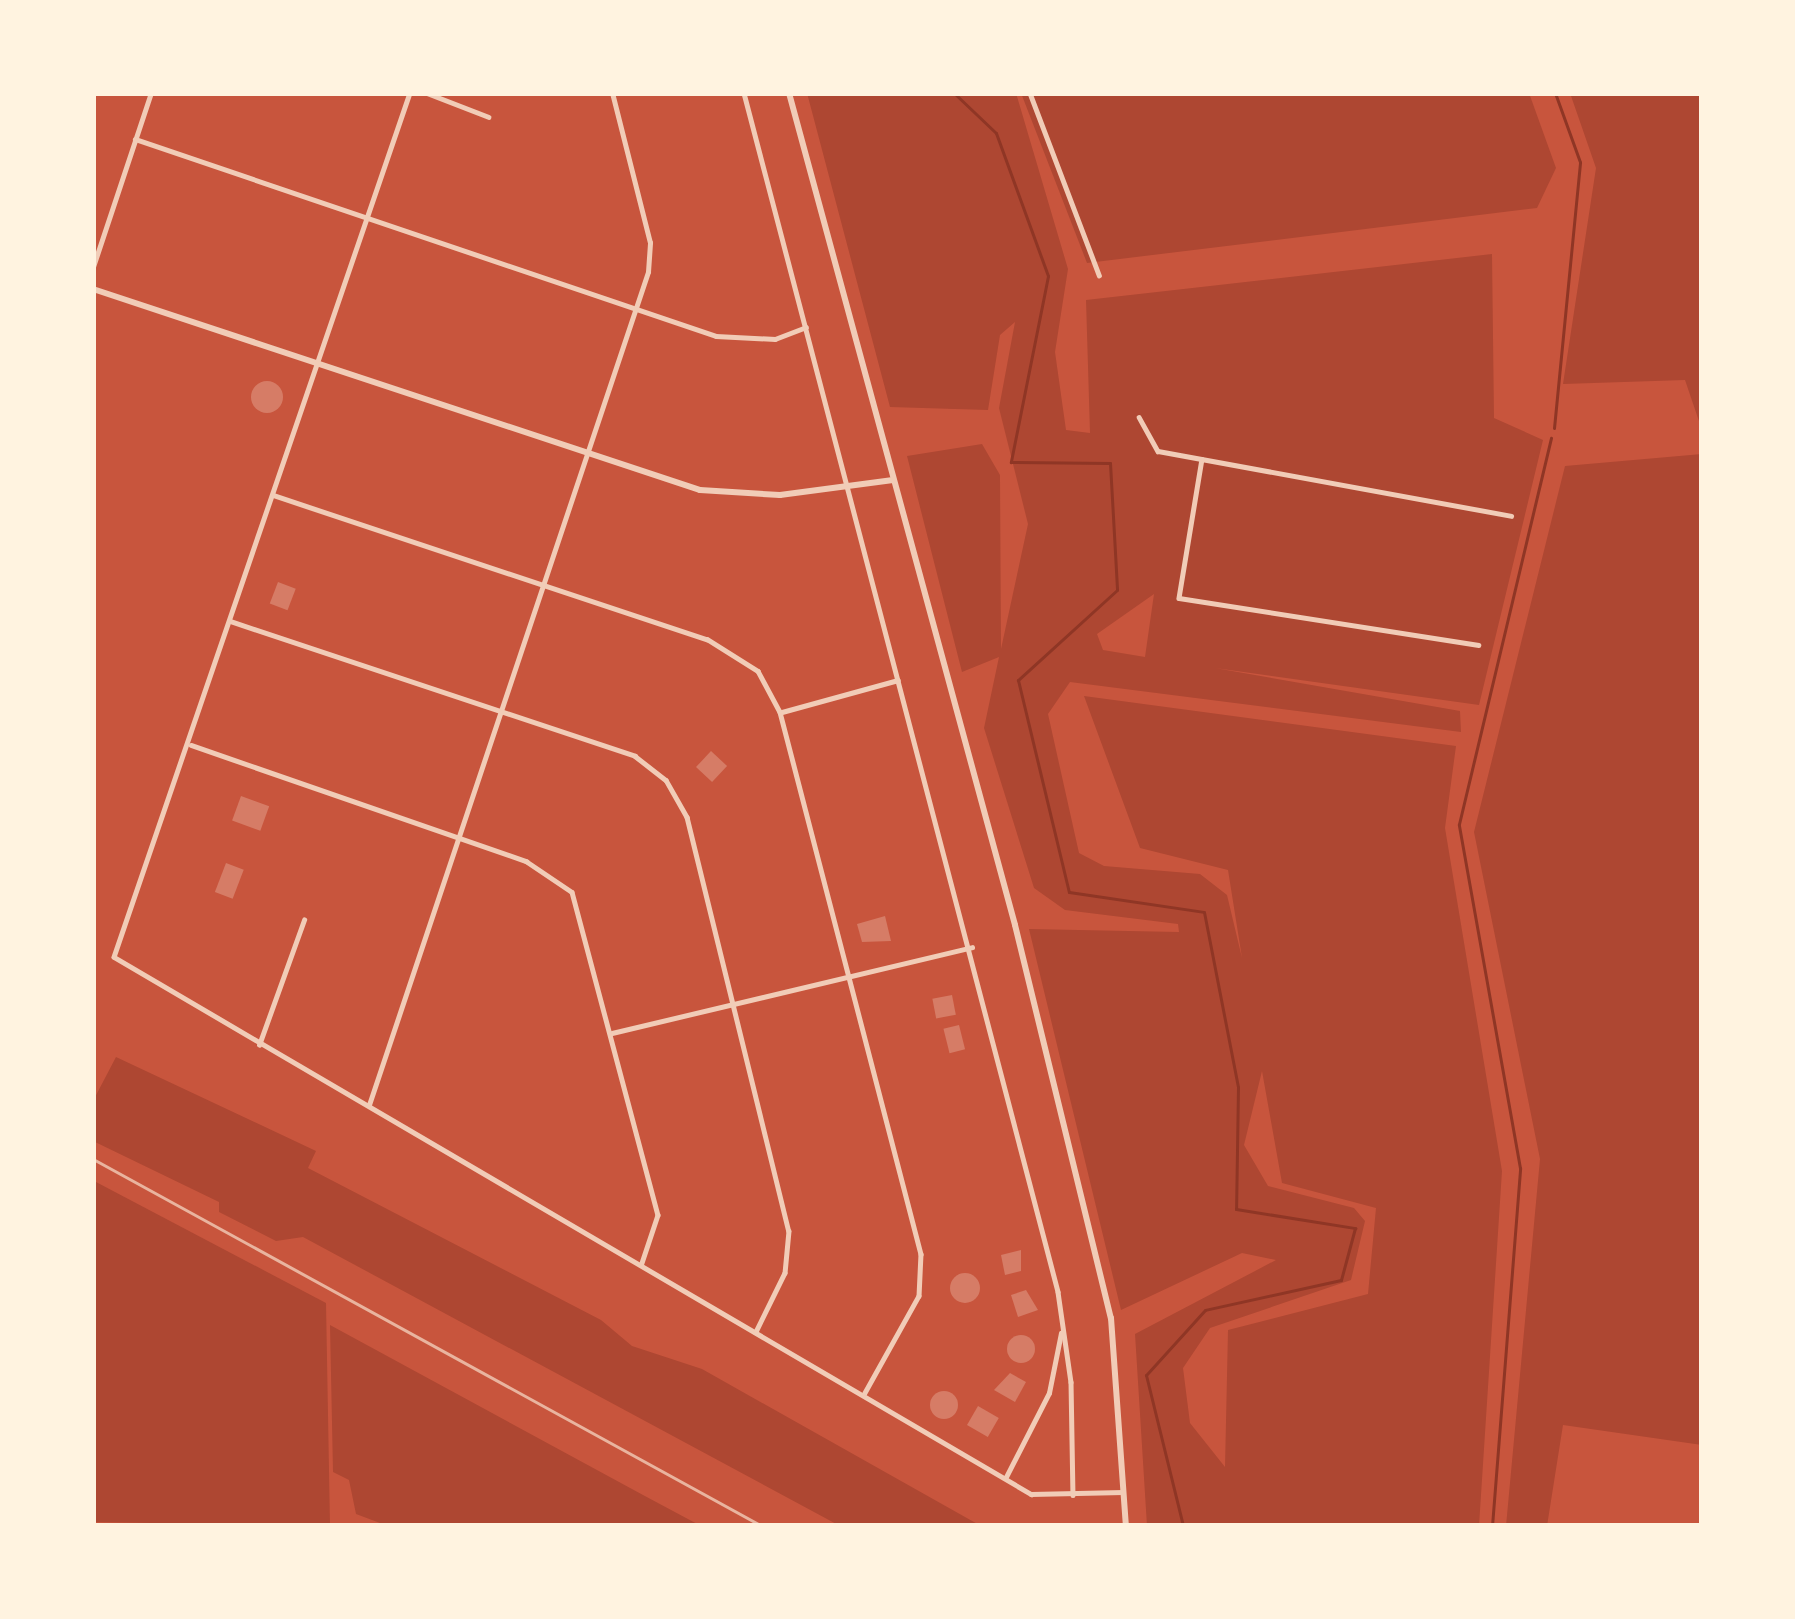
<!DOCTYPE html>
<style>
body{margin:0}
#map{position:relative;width:1795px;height:1619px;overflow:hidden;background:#c8553d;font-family:"Sofia Sans Condensed",sans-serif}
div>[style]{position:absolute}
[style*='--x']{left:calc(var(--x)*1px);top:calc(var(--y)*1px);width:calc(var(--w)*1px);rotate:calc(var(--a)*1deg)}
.green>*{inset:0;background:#ae4732}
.stream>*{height:3px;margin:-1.5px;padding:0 1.5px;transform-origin:1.5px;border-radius:1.5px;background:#8f3625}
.building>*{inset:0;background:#d67c66;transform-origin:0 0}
.round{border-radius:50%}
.minor>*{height:4.5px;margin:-2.25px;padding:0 2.25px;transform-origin:2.25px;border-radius:2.25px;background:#f1ccb7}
.tertiary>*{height:6px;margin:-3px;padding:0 3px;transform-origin:3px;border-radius:3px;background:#f1ccb7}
.rail>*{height:3px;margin:-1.5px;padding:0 1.5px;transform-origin:1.5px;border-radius:1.5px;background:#e9b49f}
span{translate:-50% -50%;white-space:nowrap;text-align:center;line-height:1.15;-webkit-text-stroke:10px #fff3e0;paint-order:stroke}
.frame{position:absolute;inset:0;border:96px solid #fff3e0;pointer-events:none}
</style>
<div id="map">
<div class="green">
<div style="clip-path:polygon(evenodd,807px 93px,1016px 93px,1068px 269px,1055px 352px,1066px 430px,1090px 433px,1086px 300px,1492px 254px,1494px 418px,1543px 440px,1479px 705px,1215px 668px,1460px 711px,1461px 732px,1070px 682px,1048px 714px,1079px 853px,1104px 866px,1200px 874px,1227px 895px,1242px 958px,1228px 870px,1140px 848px,1084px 696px,1456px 746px,1445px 828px,1502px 1171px,1479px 1526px,1147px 1526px,1135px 1334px,1276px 1260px,1242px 1253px,1121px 1310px,1029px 929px,1179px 932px,1178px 924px,1065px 910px,1034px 888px,984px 728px,999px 657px,962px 672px,907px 456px,982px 444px,1000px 475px,1001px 649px,1028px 524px,999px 408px,1015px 322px,1000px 335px,988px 410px,890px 407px,807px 93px,1154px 594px,1145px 657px,1103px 650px,1097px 634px,1154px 594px,807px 93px,1262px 1071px,1282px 1183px,1376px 1208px,1368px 1294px,1228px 1330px,1225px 1467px,1190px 1423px,1183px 1368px,1210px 1328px,1351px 1280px,1365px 1221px,1354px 1208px,1268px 1186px,1244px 1145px,1262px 1071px)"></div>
<div style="clip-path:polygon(1021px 93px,1529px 93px,1556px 168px,1537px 208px,1087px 263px)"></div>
<div style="clip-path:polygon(1570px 93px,1702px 93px,1702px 430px,1685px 380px,1563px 384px,1596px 168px)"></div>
<div style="clip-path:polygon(1702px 454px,1702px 1445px,1563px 1425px,1547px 1526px,1506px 1526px,1540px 1159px,1474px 832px,1565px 466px)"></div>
<div style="clip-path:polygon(116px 1057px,316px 1151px,308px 1168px,601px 1320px,632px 1346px,702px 1369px,981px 1526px,840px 1526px,303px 1237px,276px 1241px,219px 1212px,219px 1202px,93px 1141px,93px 1101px)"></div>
<div style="clip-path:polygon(96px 1182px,326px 1303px,330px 1526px,93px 1522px)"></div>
<div style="clip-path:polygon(330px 1325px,643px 1495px,701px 1526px,388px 1526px,356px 1514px,349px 1480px,333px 1472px)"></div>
</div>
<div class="stream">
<div style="--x:954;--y:93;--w:58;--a:43.6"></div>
<div style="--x:996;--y:133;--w:152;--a:70"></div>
<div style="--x:1048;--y:276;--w:190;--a:101.3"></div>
<div style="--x:1011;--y:462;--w:99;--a:0.6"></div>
<div style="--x:1110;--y:463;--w:127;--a:86.8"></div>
<div style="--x:1117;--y:590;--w:134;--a:137.7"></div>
<div style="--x:1018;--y:680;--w:218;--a:76.5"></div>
<div style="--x:1069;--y:892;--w:136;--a:8.4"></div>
<div style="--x:1204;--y:912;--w:178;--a:79"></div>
<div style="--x:1238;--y:1087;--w:122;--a:90.9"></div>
<div style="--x:1236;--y:1209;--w:121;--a:9.1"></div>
<div style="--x:1355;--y:1228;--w:54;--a:105.1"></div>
<div style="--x:1341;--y:1280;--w:139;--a:167.6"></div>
<div style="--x:1205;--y:1310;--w:88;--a:132.2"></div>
<div style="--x:1146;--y:1375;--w:155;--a:76.2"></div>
<div style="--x:1554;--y:428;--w:267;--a:-84.4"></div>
<div style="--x:1580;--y:162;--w:73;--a:-109.9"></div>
<div style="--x:1492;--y:1526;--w:359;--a:-85.5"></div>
<div style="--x:1520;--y:1168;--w:349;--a:-100.1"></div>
<div style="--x:1459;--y:824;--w:397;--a:-76.6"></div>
</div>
<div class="building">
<div class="round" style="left:251px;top:381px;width:32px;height:32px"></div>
<div style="left:278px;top:582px;width:19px;height:23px;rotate:21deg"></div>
<div style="left:711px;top:751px;width:22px;height:22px;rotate:43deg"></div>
<div style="left:241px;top:796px;width:30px;height:26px;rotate:20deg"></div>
<div style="left:226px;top:863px;width:19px;height:31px;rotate:21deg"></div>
<div style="clip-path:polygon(885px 916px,891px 941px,862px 942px,857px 924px)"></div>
<div style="left:952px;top:995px;width:20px;height:20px;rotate:79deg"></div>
<div style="left:959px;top:1025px;width:25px;height:16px;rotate:76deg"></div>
<div style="clip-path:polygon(1021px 1250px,1021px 1271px,1005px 1275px,1001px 1255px)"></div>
<div class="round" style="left:950px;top:1273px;width:30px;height:30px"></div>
<div style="clip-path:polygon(1026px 1290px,1038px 1310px,1018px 1317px,1011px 1295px)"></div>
<div class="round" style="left:1007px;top:1335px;width:28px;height:28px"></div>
<div style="clip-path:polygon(1010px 1373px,1026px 1382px,1015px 1402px,994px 1390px)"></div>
<div class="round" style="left:930px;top:1391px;width:28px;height:28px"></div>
<div style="left:978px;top:1406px;width:24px;height:22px;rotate:30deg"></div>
</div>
<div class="minor">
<div style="--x:410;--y:93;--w:913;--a:108.91"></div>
<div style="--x:114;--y:957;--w:1063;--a:30.35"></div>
<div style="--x:1031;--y:1494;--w:92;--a:-1.2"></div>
<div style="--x:427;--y:93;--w:66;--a:21.2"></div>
<div style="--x:744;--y:93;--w:1239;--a:75.32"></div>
<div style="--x:1058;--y:1292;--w:91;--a:81.8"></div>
<div style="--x:1071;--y:1382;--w:113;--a:89"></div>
<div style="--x:1030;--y:93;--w:195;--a:69.2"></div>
<div style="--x:135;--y:139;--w:613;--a:18.73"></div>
<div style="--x:716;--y:336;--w:59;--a:2.9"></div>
<div style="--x:775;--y:339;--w:33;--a:-21"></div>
<div style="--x:93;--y:267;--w:183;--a:-71.6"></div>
<div style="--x:1139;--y:417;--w:39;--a:61"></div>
<div style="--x:1158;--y:451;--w:359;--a:10.4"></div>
<div style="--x:1202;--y:459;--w:141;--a:99.4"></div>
<div style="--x:1179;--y:598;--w:303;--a:8.9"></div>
<div style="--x:273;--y:495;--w:457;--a:18.4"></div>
<div style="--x:707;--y:639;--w:60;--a:32.1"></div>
<div style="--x:758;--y:671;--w:47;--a:61.8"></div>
<div style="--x:780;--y:712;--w:560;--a:75.42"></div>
<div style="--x:921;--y:1254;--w:42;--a:92.7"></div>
<div style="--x:919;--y:1296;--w:111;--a:119.1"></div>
<div style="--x:230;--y:621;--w:427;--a:18.4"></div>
<div style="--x:635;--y:756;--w:39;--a:38"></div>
<div style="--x:666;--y:780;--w:43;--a:60.4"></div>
<div style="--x:687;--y:817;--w:426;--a:76.2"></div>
<div style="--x:789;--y:1231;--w:42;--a:95.4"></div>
<div style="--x:785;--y:1273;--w:66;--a:116.2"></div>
<div style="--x:782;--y:712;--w:120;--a:-15.4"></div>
<div style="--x:191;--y:745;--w:355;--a:19.1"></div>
<div style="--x:526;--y:861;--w:55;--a:34"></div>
<div style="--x:572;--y:892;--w:334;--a:75.1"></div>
<div style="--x:658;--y:1215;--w:51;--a:108.4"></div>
<div style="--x:612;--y:1033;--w:370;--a:-13.4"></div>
<div style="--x:259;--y:1045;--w:133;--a:-70.2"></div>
<div style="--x:369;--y:1105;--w:878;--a:-71.48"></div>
<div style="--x:648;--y:272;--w:29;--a:-86"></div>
<div style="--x:650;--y:243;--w:155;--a:-104.2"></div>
<div style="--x:1006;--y:1477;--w:94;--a:-62.9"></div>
<div style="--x:1049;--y:1393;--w:61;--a:-78.7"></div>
</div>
<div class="tertiary">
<div style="--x:789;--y:93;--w:862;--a:74.8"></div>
<div style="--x:1015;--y:925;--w:405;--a:76.3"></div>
<div style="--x:1111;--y:1318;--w:209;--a:85.9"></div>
<div style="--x:93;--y:289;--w:639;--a:18.32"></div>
<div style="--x:700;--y:490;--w:80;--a:3.6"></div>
<div style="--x:780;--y:495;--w:114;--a:-7.6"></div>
</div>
<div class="rail">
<div style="--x:93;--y:1159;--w:763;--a:28.75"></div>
</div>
<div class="frame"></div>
</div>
